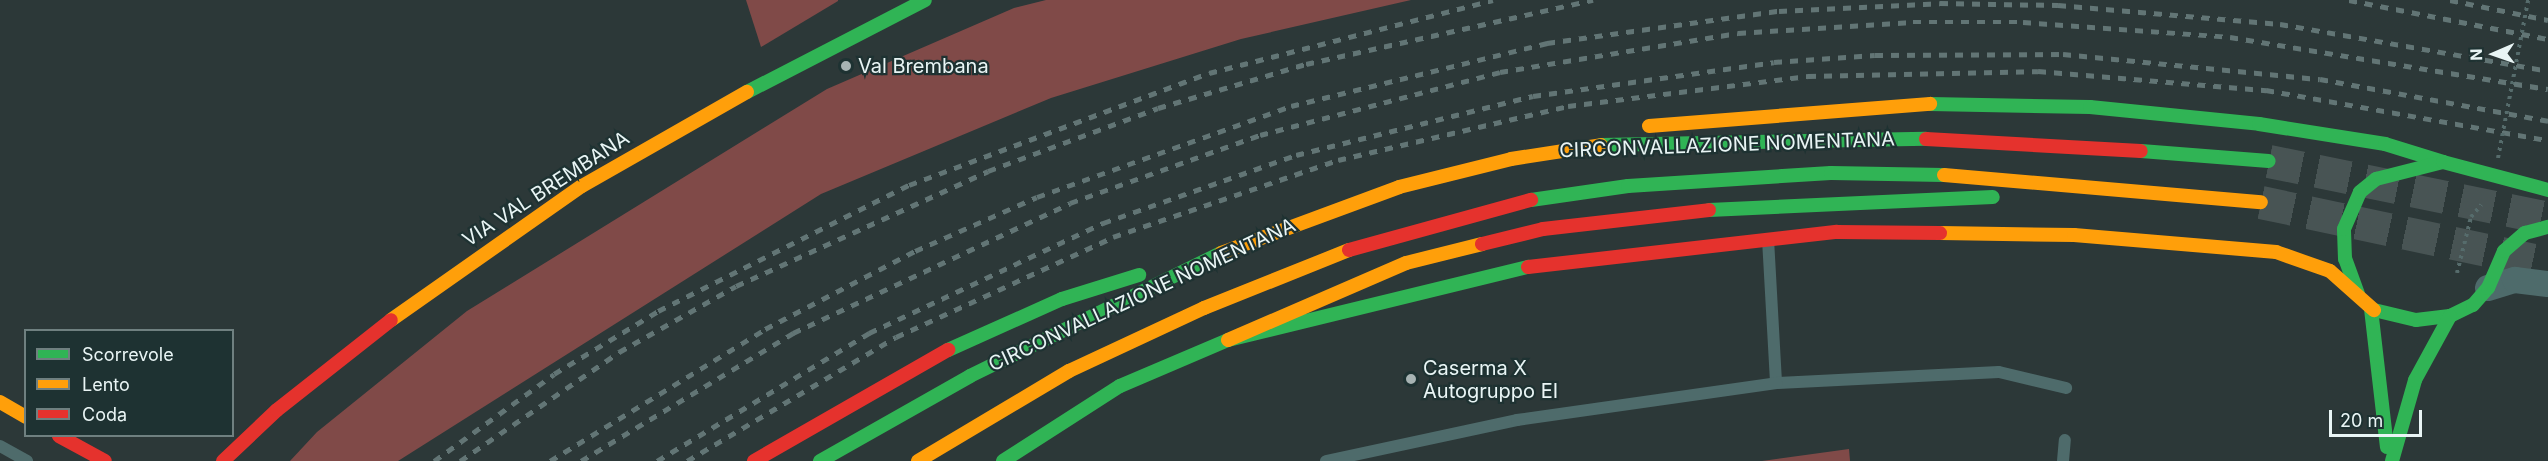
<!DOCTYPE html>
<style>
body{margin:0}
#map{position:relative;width:2548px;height:461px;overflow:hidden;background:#2c3838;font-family:Inter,sans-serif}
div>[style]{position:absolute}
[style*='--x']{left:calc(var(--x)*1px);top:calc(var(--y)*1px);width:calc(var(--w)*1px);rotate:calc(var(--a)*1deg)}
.green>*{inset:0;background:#804a48}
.highway-tunnel>*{height:33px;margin-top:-16.5px;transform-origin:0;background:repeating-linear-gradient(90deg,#485454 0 33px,transparent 0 49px)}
.path>*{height:4px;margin-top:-2px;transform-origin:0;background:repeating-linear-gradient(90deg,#566c6c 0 3px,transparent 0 7.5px)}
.lane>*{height:12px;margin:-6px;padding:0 6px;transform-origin:6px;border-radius:6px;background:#4e6b6b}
.street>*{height:26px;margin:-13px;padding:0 13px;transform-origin:13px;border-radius:13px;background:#4e6b6b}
.fast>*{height:14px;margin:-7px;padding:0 7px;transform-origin:7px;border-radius:7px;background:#30b455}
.slow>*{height:14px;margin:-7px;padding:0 7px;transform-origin:7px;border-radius:7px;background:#ff9f0a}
.jam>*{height:14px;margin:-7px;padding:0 7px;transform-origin:7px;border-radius:7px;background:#e5322d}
.rail>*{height:4.5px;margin-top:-2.25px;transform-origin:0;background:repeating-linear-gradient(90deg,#627575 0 8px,transparent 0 16px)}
.path-bridge>*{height:4px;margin-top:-2px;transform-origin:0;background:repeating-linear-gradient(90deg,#566c6c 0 3px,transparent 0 7.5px)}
.dots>*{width:16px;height:16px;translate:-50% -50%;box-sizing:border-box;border:3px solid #1e3232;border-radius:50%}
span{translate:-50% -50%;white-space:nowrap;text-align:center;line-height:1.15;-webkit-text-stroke:4.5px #1e3232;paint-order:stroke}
.poi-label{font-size:20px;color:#e9f5f5}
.left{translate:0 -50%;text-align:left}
.street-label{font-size:20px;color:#e9f5f5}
.legend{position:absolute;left:24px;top:329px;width:210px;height:108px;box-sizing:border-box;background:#1e3232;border:2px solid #6f8080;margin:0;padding:8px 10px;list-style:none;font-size:18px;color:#e9f5f5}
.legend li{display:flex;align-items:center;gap:12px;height:30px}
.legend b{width:30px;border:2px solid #6f8080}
.north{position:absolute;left:2464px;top:24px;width:60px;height:60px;-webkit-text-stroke:4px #1e3232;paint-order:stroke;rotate:268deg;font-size:16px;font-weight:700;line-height:24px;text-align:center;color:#e9f5f5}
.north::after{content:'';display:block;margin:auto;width:21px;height:27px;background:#e9f5f5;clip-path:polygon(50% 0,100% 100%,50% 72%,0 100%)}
.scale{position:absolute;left:2329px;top:410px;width:93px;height:27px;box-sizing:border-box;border:3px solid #e9f5f5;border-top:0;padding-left:8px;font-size:18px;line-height:21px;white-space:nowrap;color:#e9f5f5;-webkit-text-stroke:4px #1e3232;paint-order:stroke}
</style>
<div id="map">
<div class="green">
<div style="clip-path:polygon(746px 0,838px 0,838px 1px,761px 47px)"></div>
<div style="clip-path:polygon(1046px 0,1411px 0,1241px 39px,1051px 98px,821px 194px,398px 461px,290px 461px,317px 432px,467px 311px,827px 89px,1014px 8px)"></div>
<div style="clip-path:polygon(1849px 449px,1850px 461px,1762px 461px)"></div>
</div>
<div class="highway-tunnel">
<div style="--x:2269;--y:161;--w:285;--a:11.5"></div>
<div style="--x:2261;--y:202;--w:293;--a:12"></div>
</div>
<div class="path">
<div style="--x:2457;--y:273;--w:58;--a:-76"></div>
<div style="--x:2471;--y:217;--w:16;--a:-50"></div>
</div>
<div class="lane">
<div style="--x:1768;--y:239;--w:144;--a:86.8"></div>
<div style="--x:1776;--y:383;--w:223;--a:-2.8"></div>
<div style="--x:1999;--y:372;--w:69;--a:13.4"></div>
<div style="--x:0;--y:446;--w:31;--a:29"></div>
<div style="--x:1326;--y:461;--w:195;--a:-12.1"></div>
<div style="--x:1517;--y:420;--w:262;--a:-8.1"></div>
<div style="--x:2063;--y:461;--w:21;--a:-85"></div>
</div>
<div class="street">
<div style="--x:2488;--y:288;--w:28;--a:-17"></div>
<div style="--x:2515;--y:280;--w:33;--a:7"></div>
</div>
<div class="fast">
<div style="--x:747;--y:92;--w:200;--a:-27.3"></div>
<div style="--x:1930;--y:104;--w:160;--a:1.1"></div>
<div style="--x:2090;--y:107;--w:170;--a:5.7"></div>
<div style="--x:2259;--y:124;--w:128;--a:9"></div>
<div style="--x:2385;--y:144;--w:61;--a:17.2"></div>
<div style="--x:1601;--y:145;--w:325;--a:-1.1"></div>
<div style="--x:2141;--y:151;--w:128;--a:4.5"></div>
<div style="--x:1531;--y:200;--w:98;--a:-8.2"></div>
<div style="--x:1628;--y:186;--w:203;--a:-3.7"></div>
<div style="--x:1831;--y:173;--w:113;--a:1"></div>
<div style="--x:1709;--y:210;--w:284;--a:-2.6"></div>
<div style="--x:2358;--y:294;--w:37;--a:-110"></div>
<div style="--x:2345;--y:259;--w:30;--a:-92"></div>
<div style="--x:2344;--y:229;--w:40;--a:-66.6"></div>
<div style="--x:2360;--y:192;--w:21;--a:-39"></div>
<div style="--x:2376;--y:179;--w:69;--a:-14.2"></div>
<div style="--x:2443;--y:162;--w:109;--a:14.9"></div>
<div style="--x:2371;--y:309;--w:139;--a:83.4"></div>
<div style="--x:2374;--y:310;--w:43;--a:13.4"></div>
<div style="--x:2416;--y:320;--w:34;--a:-7"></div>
<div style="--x:2450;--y:316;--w:25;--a:-26"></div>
<div style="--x:2473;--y:305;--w:23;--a:-49"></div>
<div style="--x:2488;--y:288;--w:40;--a:-66.6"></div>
<div style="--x:2504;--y:251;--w:28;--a:-41"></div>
<div style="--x:2525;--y:233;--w:24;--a:-15"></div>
<div style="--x:948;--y:350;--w:125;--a:-24.1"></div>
<div style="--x:1062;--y:299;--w:81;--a:-17.3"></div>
<div style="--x:820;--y:461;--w:172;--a:-29.5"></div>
<div style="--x:970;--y:376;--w:280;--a:-26.1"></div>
<div style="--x:1003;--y:461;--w:139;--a:-32.7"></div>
<div style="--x:1120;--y:386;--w:117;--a:-23.1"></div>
<div style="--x:1228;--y:340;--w:309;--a:-13.7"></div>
<div style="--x:2392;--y:461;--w:84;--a:-74.1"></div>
<div style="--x:2415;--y:380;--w:73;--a:-61.3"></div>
</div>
<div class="slow">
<div style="--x:1649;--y:126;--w:282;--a:-4.5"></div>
<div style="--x:1944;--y:175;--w:318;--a:4.9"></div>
<div style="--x:1940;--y:233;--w:134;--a:0.9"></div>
<div style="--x:2074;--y:235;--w:203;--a:4.8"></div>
<div style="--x:2276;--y:252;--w:57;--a:19.4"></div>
<div style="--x:2330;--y:271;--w:59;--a:41.6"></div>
<div style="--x:1221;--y:253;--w:190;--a:-20.3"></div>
<div style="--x:1399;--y:187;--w:115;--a:-14"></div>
<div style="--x:1511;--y:159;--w:91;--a:-8.8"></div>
<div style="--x:391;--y:320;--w:233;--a:-35.1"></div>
<div style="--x:582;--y:186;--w:190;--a:-29.7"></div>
<div style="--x:1228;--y:340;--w:194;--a:-23.4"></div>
<div style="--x:1406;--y:263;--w:78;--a:-14"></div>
<div style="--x:0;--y:402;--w:30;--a:30"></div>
<div style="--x:918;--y:461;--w:176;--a:-30.8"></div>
<div style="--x:1069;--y:371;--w:149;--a:-25"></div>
<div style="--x:1204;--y:308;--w:156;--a:-21.8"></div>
</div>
<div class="jam">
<div style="--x:1926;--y:139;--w:215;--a:3.2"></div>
<div style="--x:1482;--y:244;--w:63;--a:-13.8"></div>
<div style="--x:1543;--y:229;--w:167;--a:-6.5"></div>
<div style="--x:1349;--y:250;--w:189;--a:-15.4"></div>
<div style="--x:1528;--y:267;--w:311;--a:-6.5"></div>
<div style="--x:1837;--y:232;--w:103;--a:0.6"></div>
<div style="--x:59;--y:436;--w:52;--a:28.5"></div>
<div style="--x:223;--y:461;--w:74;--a:-43.4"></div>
<div style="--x:277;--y:410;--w:145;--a:-38.3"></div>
<div style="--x:754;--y:461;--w:224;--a:-29.8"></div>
</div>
<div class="rail">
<div style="--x:2349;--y:0;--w:203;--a:11.1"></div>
<div style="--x:2450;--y:0;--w:100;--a:11.5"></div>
<div style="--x:434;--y:461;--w:148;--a:-35.9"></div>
<div style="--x:554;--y:374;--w:122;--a:-31.2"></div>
<div style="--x:658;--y:311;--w:281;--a:-26.7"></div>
<div style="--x:909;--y:185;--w:320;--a:-20.5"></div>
<div style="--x:1209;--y:73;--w:293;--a:-14.4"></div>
<div style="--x:460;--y:461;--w:193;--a:-34.4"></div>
<div style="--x:619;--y:352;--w:134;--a:-29.4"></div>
<div style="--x:736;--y:286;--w:277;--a:-24.5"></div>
<div style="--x:988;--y:171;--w:181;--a:-20.3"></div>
<div style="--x:1158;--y:108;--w:154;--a:-16.6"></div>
<div style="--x:1306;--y:64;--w:294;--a:-12.6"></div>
<div style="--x:550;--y:461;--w:252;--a:-31.5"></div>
<div style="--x:765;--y:329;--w:169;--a:-27.5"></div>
<div style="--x:915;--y:251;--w:133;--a:-23.9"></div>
<div style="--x:1037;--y:197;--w:270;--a:-19.7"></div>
<div style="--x:1291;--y:106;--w:264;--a:-13.8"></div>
<div style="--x:1547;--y:43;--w:234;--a:-7.9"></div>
<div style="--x:1779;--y:11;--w:161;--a:-2.8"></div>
<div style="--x:1940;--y:3;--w:118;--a:1"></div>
<div style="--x:2058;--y:5;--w:223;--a:4.9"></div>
<div style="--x:2280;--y:24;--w:272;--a:9.9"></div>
<div style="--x:581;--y:461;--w:248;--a:-31.1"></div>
<div style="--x:793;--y:333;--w:306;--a:-25.1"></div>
<div style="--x:1070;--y:203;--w:202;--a:-19.7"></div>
<div style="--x:1260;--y:135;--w:248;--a:-14.7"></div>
<div style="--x:1500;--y:72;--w:241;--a:-9.3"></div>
<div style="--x:1738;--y:33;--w:175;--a:-3.6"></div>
<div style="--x:1913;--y:22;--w:110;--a:0"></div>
<div style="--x:2023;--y:22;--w:208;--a:4.1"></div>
<div style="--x:2230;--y:37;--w:322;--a:9.3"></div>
<div style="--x:657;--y:461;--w:248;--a:-31.1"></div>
<div style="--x:869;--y:333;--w:259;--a:-25.2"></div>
<div style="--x:1103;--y:223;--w:205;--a:-19.4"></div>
<div style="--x:1296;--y:155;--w:244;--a:-14"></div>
<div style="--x:1533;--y:96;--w:243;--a:-8"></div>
<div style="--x:1774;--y:62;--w:101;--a:-4"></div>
<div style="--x:1875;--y:55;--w:188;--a:-0.3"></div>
<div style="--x:2063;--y:54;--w:258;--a:5.6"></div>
<div style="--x:2320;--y:79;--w:232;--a:10.4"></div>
<div style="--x:687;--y:461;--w:243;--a:-30.7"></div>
<div style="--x:896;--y:337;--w:239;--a:-24.7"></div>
<div style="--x:1113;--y:237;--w:238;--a:-18.9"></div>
<div style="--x:1338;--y:160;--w:236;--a:-13.2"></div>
<div style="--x:1568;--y:106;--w:242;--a:-7.1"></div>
<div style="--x:1808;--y:76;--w:230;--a:-1.2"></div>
<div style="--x:2038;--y:71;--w:229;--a:4.8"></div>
<div style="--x:2266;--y:90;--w:286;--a:10.1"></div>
</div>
<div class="path-bridge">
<div style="--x:2498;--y:158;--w:161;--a:-79.2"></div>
</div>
<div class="dots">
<div style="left:846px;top:66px;background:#a7b3b3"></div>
<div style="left:1411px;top:379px;background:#a7b3b3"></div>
</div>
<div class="poi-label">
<span class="left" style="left:858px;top:66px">Val Brembana</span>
<span class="left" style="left:1423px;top:380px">Caserma X<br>Autogruppo EI</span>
</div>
<div class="street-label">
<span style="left:1727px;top:145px;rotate:-2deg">CIRCONVALLAZIONE NOMENTANA</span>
<span style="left:546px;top:189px;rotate:-33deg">VIA VAL BREMBANA</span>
<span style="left:1142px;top:295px;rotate:-25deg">CIRCONVALLAZIONE NOMENTANA</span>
</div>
<ul class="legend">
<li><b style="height:8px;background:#30b455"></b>Scorrevole</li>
<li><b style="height:8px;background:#ff9f0a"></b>Lento</li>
<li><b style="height:8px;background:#e5322d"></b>Coda</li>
</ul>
<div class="north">N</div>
<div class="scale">20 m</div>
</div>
